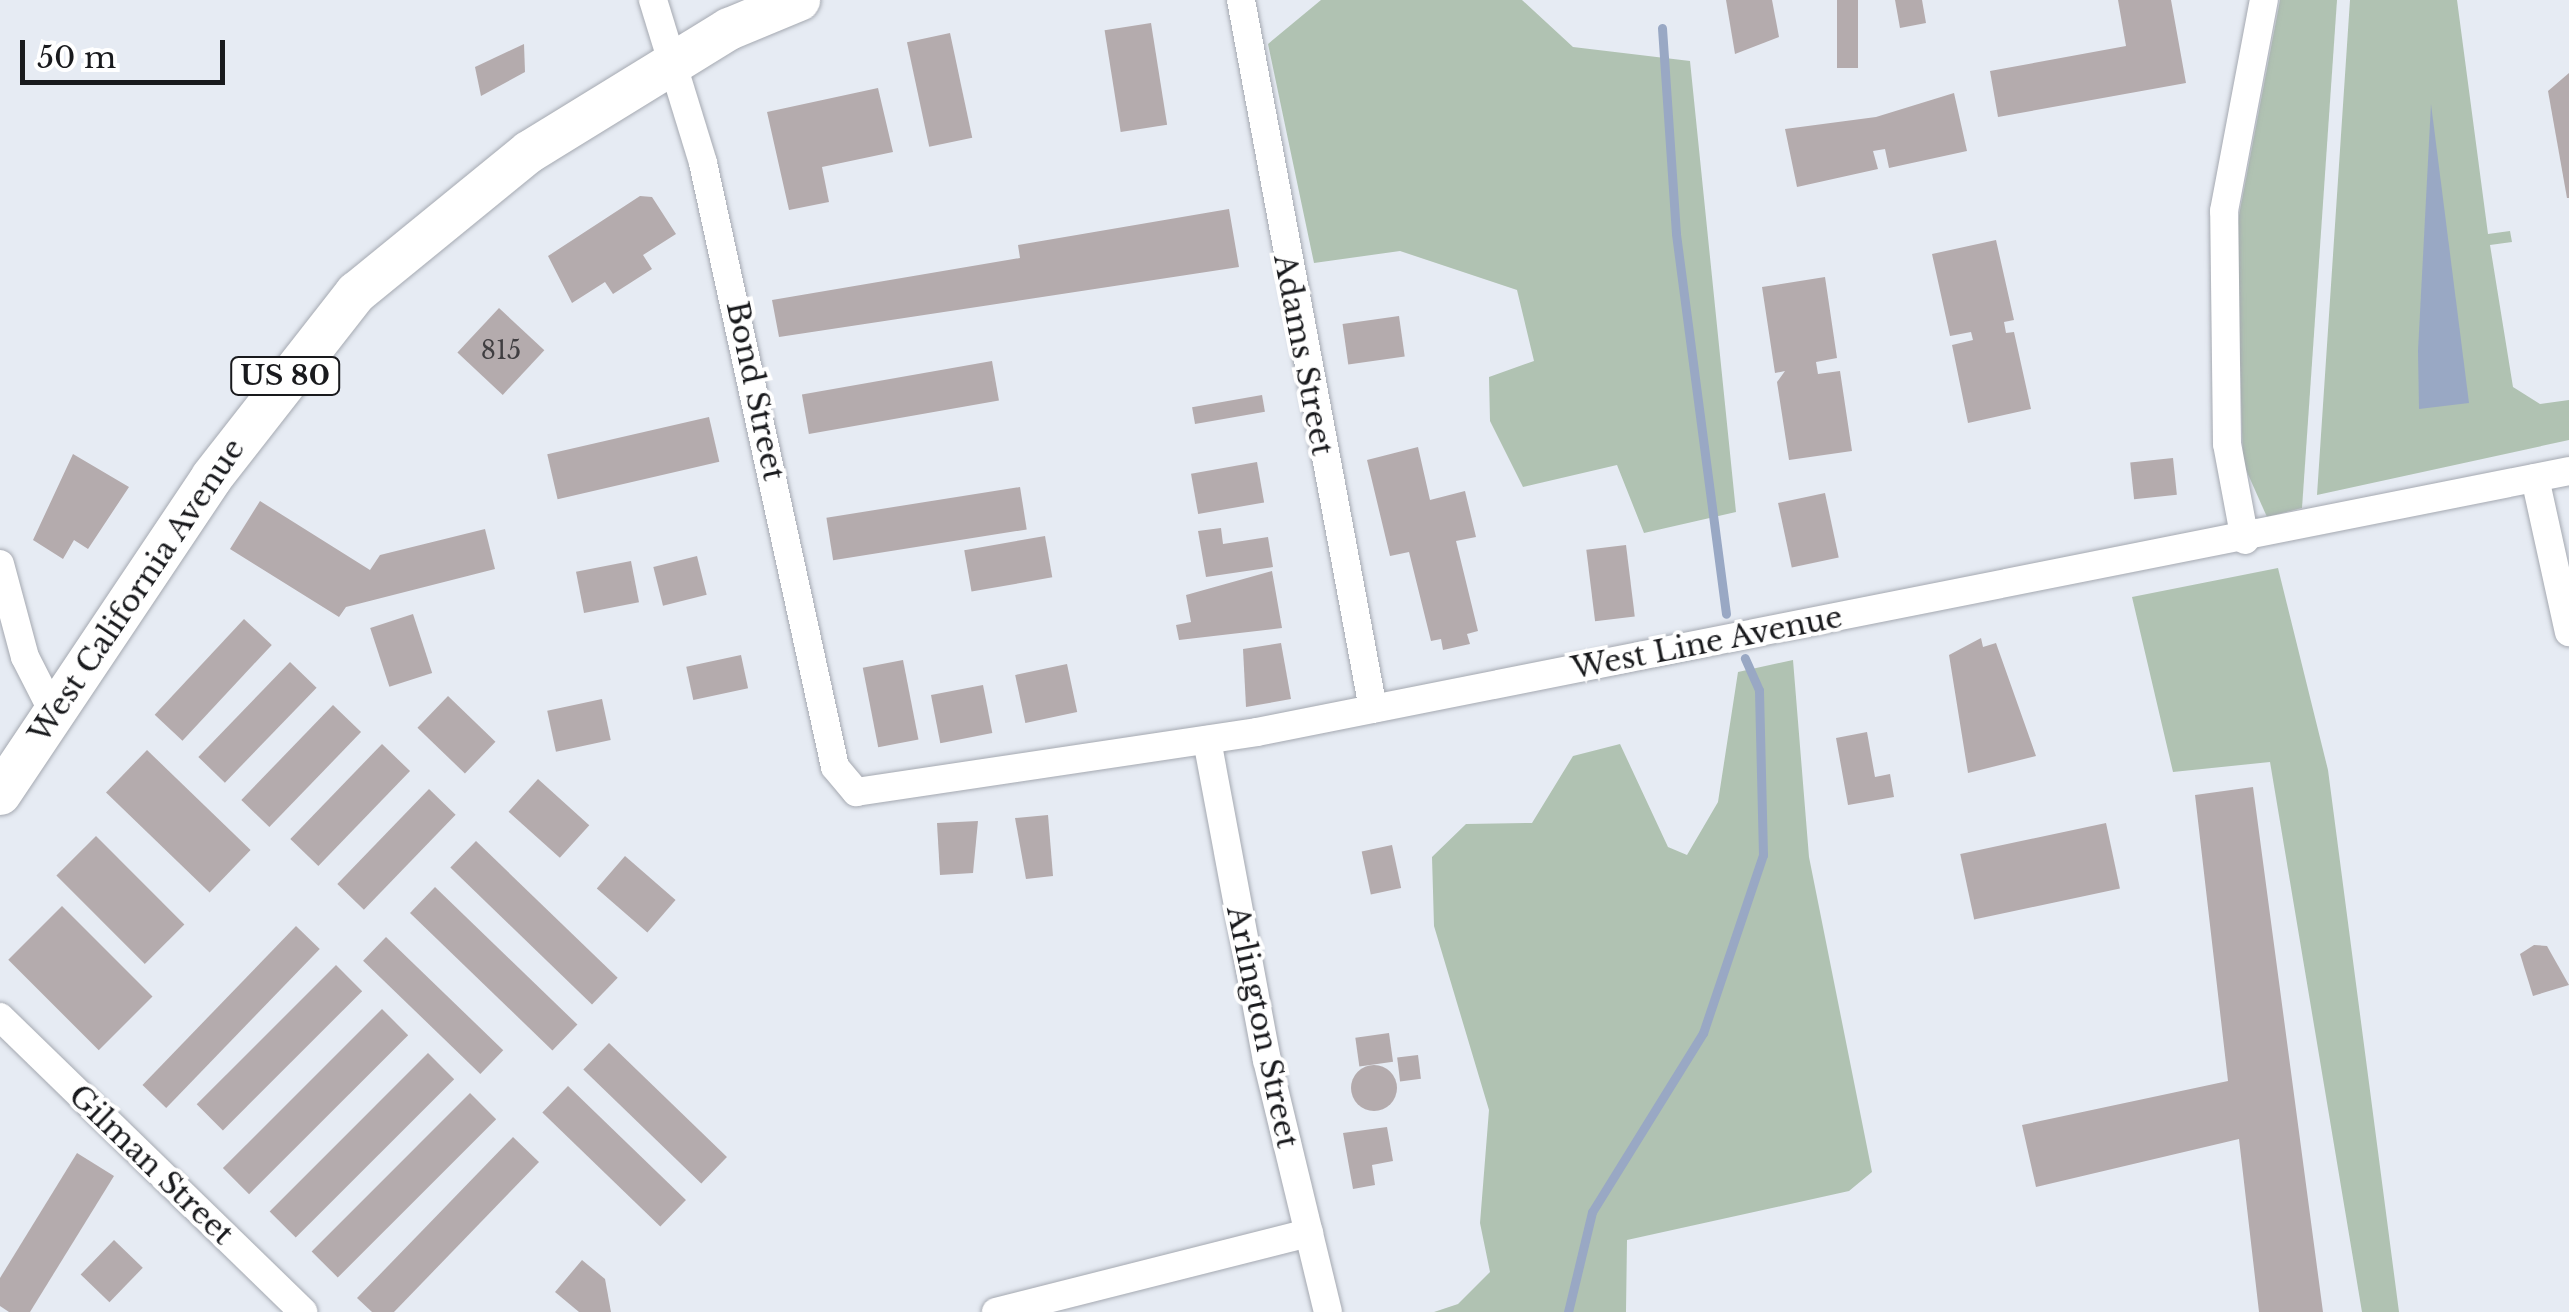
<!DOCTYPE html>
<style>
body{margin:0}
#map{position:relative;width:2569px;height:1312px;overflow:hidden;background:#e6ebf3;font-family:"Libre Baskerville",serif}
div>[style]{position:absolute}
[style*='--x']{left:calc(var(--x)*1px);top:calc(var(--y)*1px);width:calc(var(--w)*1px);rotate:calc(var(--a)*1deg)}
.green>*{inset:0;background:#b0c2b2}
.water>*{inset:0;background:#99a8c4}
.stream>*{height:9px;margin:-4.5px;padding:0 4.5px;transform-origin:4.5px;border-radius:4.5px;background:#99a8c4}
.building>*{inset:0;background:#b4abad;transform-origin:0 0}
.round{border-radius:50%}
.roads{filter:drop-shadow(0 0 2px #a5a9b1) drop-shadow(0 0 2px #a5a9b1)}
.street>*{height:28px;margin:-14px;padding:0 14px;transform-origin:14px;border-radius:14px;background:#fff}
.primary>*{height:42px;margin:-21px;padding:0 21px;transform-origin:21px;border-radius:21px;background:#fff}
span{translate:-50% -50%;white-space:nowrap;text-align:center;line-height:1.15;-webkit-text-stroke:8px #fff;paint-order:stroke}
.number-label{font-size:25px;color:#403e41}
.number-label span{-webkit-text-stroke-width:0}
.shield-label span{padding:2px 8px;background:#fff;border:2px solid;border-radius:8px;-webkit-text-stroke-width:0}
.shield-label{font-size:28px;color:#191a1d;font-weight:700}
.street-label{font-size:30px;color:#191a1d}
.scale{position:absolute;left:20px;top:40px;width:205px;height:45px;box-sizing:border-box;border:5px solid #191a1d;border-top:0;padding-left:12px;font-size:30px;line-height:35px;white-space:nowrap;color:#191a1d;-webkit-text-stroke:8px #fff;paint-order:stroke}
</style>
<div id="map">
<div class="green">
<div style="clip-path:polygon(1321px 0,1522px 0,1573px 47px,1690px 61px,1736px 512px,1644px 533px,1617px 465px,1523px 487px,1490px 421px,1489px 377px,1534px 361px,1517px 290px,1400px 251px,1314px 263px,1268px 44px)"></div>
<div style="clip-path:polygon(2280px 0,2337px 0,2302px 508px,2267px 517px,2243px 463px,2236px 231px)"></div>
<div style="clip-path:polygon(2350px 0,2457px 0,2488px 234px,2510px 231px,2512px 242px,2490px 245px,2513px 387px,2540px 404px,2569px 400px,2569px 440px,2317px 495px)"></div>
<div style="clip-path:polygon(2278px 568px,2328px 770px,2399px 1312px,2362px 1312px,2270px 762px,2173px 772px,2132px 597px)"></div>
<div style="clip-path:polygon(1793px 660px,1809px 857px,1872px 1172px,1849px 1191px,1627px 1240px,1626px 1312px,1434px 1312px,1458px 1304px,1490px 1272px,1480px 1223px,1489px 1110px,1434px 926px,1432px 857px,1466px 824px,1532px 823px,1573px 756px,1620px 744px,1668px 847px,1687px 855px,1718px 802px,1738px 672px)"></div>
</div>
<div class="water">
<div style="clip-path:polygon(2431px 104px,2469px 403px,2419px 409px,2418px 351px)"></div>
</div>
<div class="stream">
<div style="--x:1662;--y:28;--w:206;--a:86.1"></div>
<div style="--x:1676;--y:234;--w:383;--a:82.5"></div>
<div style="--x:1568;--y:1312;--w:103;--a:-76.5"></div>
<div style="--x:1592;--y:1212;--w:211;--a:-58.2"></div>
<div style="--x:1703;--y:1033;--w:188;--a:-71.4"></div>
<div style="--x:1763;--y:855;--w:165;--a:-91.4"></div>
<div style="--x:1759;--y:690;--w:35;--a:-114"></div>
</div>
<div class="building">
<div style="clip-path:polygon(1726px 0,1772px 0,1779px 37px,1735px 54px)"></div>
<div style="left:1837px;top:0;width:21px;height:68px"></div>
<div style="clip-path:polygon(1895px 0,1922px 0,1926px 23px,1900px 28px)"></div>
<div style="clip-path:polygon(2118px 0,2171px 0,2186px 83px,1998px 117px,1990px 71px,2126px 46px)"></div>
<div style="left:1151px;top:23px;width:103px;height:47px;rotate:81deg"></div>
<div style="left:950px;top:33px;width:107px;height:44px;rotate:78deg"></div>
<div style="clip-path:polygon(524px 44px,525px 72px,481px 96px,475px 67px)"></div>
<div style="clip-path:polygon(2569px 73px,2569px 198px,2567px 198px,2548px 91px)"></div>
<div style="clip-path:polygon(878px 88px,893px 152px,822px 167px,829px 202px,789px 210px,767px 112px)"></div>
<div style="clip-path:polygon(1954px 93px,1967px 151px,1889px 168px,1885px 149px,1873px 151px,1878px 169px,1797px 187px,1785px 129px,1876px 117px)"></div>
<div style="clip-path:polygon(640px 196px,652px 197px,676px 234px,643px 255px,652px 269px,613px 294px,605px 282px,572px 303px,548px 256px)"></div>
<div style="clip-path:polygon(1229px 209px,1239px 267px,779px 337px,772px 300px,1020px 258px,1018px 245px)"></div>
<div style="clip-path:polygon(1996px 240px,2014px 320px,2004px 322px,2006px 333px,2014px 332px,2031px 409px,1968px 423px,1952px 345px,1973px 340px,1971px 332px,1950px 336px,1932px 254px)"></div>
<div style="clip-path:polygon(1825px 277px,1837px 358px,1816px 362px,1818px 374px,1840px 371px,1852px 451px,1789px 460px,1777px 382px,1785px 371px,1775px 373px,1762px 287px)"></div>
<div style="left:499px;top:308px;width:62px;height:61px;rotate:43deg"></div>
<div style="left:1399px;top:316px;width:41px;height:57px;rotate:82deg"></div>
<div style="left:992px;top:361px;width:40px;height:193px;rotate:80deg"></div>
<div style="left:1262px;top:395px;width:17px;height:71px;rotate:80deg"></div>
<div style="left:709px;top:417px;width:46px;height:166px;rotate:77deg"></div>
<div style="clip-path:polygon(1418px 447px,1430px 500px,1465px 491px,1476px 537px,1456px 541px,1478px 631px,1467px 634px,1470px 644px,1443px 650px,1441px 639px,1431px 641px,1409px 552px,1390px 556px,1367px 460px)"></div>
<div style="clip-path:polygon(73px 454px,129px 487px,88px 549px,74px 540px,63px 559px,33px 540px)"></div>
<div style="left:2173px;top:458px;width:37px;height:43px;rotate:84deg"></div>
<div style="left:1257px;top:462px;width:41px;height:67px;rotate:80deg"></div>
<div style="left:1020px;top:487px;width:43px;height:196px;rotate:81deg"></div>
<div style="left:1825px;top:493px;width:66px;height:48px;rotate:78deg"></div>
<div style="clip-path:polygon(260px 501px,370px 570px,380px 555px,485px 529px,495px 569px,346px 607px,339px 617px,230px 549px)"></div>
<div style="clip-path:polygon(1221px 528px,1223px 544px,1268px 537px,1273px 567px,1206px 577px,1198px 531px)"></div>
<div style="left:1045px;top:536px;width:42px;height:82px;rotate:80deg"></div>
<div style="left:1626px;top:545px;width:72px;height:40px;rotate:83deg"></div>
<div style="left:697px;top:556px;width:40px;height:45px;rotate:76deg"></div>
<div style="left:631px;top:561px;width:42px;height:56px;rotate:79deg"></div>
<div style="clip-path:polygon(1272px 571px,1282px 628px,1179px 640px,1176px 625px,1191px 622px,1186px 595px)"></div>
<div style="left:413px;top:614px;width:62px;height:45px;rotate:72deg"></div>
<div style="left:244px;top:619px;width:38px;height:131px;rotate:43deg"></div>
<div style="clip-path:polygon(1981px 638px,1983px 647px,1996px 643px,2036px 756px,1968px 773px,1949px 655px)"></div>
<div style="clip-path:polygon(1281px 643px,1291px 699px,1246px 707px,1243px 649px)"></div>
<div style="left:741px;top:655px;width:34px;height:56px;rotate:78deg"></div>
<div style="left:903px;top:660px;width:81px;height:41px;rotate:79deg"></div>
<div style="left:290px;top:662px;width:37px;height:132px;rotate:44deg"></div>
<div style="left:1067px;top:664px;width:49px;height:53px;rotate:78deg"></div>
<div style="left:983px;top:685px;width:49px;height:53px;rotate:79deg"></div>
<div style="left:448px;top:696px;width:66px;height:44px;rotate:44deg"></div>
<div style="left:602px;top:699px;width:42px;height:56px;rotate:78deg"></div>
<div style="left:333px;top:705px;width:39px;height:132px;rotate:44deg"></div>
<div style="clip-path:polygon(1867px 732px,1875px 777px,1890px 774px,1894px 797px,1848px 805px,1836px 738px)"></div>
<div style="left:382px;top:744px;width:39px;height:132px;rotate:44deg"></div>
<div style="left:147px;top:750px;width:144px;height:59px;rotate:44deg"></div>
<div style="left:538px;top:779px;width:69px;height:44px;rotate:42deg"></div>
<div style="clip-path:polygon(2253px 787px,2323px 1312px,2259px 1312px,2239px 1139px,2036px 1187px,2022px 1125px,2228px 1081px,2195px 795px)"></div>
<div style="left:429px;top:789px;width:37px;height:132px;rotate:44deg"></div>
<div style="clip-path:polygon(1048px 815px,1053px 876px,1026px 879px,1015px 818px)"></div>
<div style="clip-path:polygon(978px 821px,973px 873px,940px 875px,937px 823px)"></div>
<div style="left:2106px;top:823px;width:67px;height:149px;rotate:78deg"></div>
<div style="left:96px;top:836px;width:125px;height:56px;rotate:45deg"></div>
<div style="left:476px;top:841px;width:197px;height:37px;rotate:44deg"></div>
<div style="left:1392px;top:845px;width:44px;height:31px;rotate:78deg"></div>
<div style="left:625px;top:856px;width:67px;height:43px;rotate:41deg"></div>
<div style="left:435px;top:887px;width:198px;height:36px;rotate:44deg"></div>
<div style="left:62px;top:906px;width:128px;height:76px;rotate:45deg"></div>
<div style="left:296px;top:926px;width:33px;height:221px;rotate:44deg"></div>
<div style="left:386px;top:937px;width:163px;height:33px;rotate:44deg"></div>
<div style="clip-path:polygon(2534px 945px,2547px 946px,2569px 985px,2533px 996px,2520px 954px)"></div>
<div style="left:336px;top:965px;width:37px;height:197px;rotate:45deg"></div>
<div style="left:382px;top:1009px;width:37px;height:225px;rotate:45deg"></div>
<div style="left:1389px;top:1033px;width:29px;height:34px;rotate:82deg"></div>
<div style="left:609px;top:1043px;width:164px;height:37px;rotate:44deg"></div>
<div style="left:428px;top:1053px;width:37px;height:224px;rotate:45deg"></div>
<div style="left:1418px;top:1055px;width:24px;height:21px;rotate:83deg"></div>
<div class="round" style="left:1351px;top:1065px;width:46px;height:46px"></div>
<div style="left:568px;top:1086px;width:164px;height:37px;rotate:44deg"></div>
<div style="left:470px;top:1093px;width:37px;height:224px;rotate:45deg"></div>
<div style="clip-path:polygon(1387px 1127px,1393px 1161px,1372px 1165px,1375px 1185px,1353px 1189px,1343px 1133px)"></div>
<div style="clip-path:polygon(513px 1137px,539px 1162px,394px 1312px,372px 1312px,357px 1298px)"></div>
<div style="clip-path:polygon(77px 1153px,114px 1176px,30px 1312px,9px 1312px,0 1306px,0 1278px)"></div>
<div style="left:114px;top:1240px;width:40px;height:48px;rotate:44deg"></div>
<div style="clip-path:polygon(582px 1260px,605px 1279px,611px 1312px,579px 1312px,555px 1292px)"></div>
</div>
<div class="roads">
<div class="street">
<div style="--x:653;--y:0;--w:170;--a:72.9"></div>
<div style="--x:703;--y:163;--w:618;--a:77.67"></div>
<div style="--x:835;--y:767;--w:33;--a:50"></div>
<div style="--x:856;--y:792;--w:405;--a:-8.5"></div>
<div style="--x:1257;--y:732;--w:1338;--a:-11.25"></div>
<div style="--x:1241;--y:0;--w:721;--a:79.45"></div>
<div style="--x:2535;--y:478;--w:158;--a:77.6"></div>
<div style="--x:2245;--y:540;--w:98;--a:-100.6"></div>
<div style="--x:2227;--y:444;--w:233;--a:-90.7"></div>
<div style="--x:2224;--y:211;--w:215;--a:-79.3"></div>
<div style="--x:0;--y:564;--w:96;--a:75"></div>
<div style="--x:25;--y:657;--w:62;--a:63"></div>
<div style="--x:1207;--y:740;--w:326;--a:79.4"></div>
<div style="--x:1267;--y:1060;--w:259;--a:76.4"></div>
<div style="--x:0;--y:1017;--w:423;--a:44.2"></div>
<div style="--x:996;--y:1312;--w:323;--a:-14.2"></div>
</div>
<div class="primary">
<div style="--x:0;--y:794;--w:381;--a:-56.2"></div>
<div style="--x:212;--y:477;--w:234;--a:-52"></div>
<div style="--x:356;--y:293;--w:223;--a:-39.2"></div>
<div style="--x:529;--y:152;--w:235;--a:-31.6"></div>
<div style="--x:729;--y:29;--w:76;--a:-22.5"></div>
</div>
</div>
<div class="number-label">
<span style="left:501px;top:351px">815</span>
</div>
<div class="shield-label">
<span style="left:285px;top:376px">US 80</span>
</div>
<div class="street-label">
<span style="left:1303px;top:355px;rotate:79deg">Adams Street</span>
<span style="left:755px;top:391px;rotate:78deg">Bond Street</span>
<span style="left:137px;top:591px;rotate:-56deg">West California Avenue</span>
<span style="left:1707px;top:643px;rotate:-11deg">West Line Avenue</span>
<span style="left:1262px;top:1027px;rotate:78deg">Arlington Street</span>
<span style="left:151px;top:1165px;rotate:44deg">Gilman Street</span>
</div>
<div class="scale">50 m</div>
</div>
